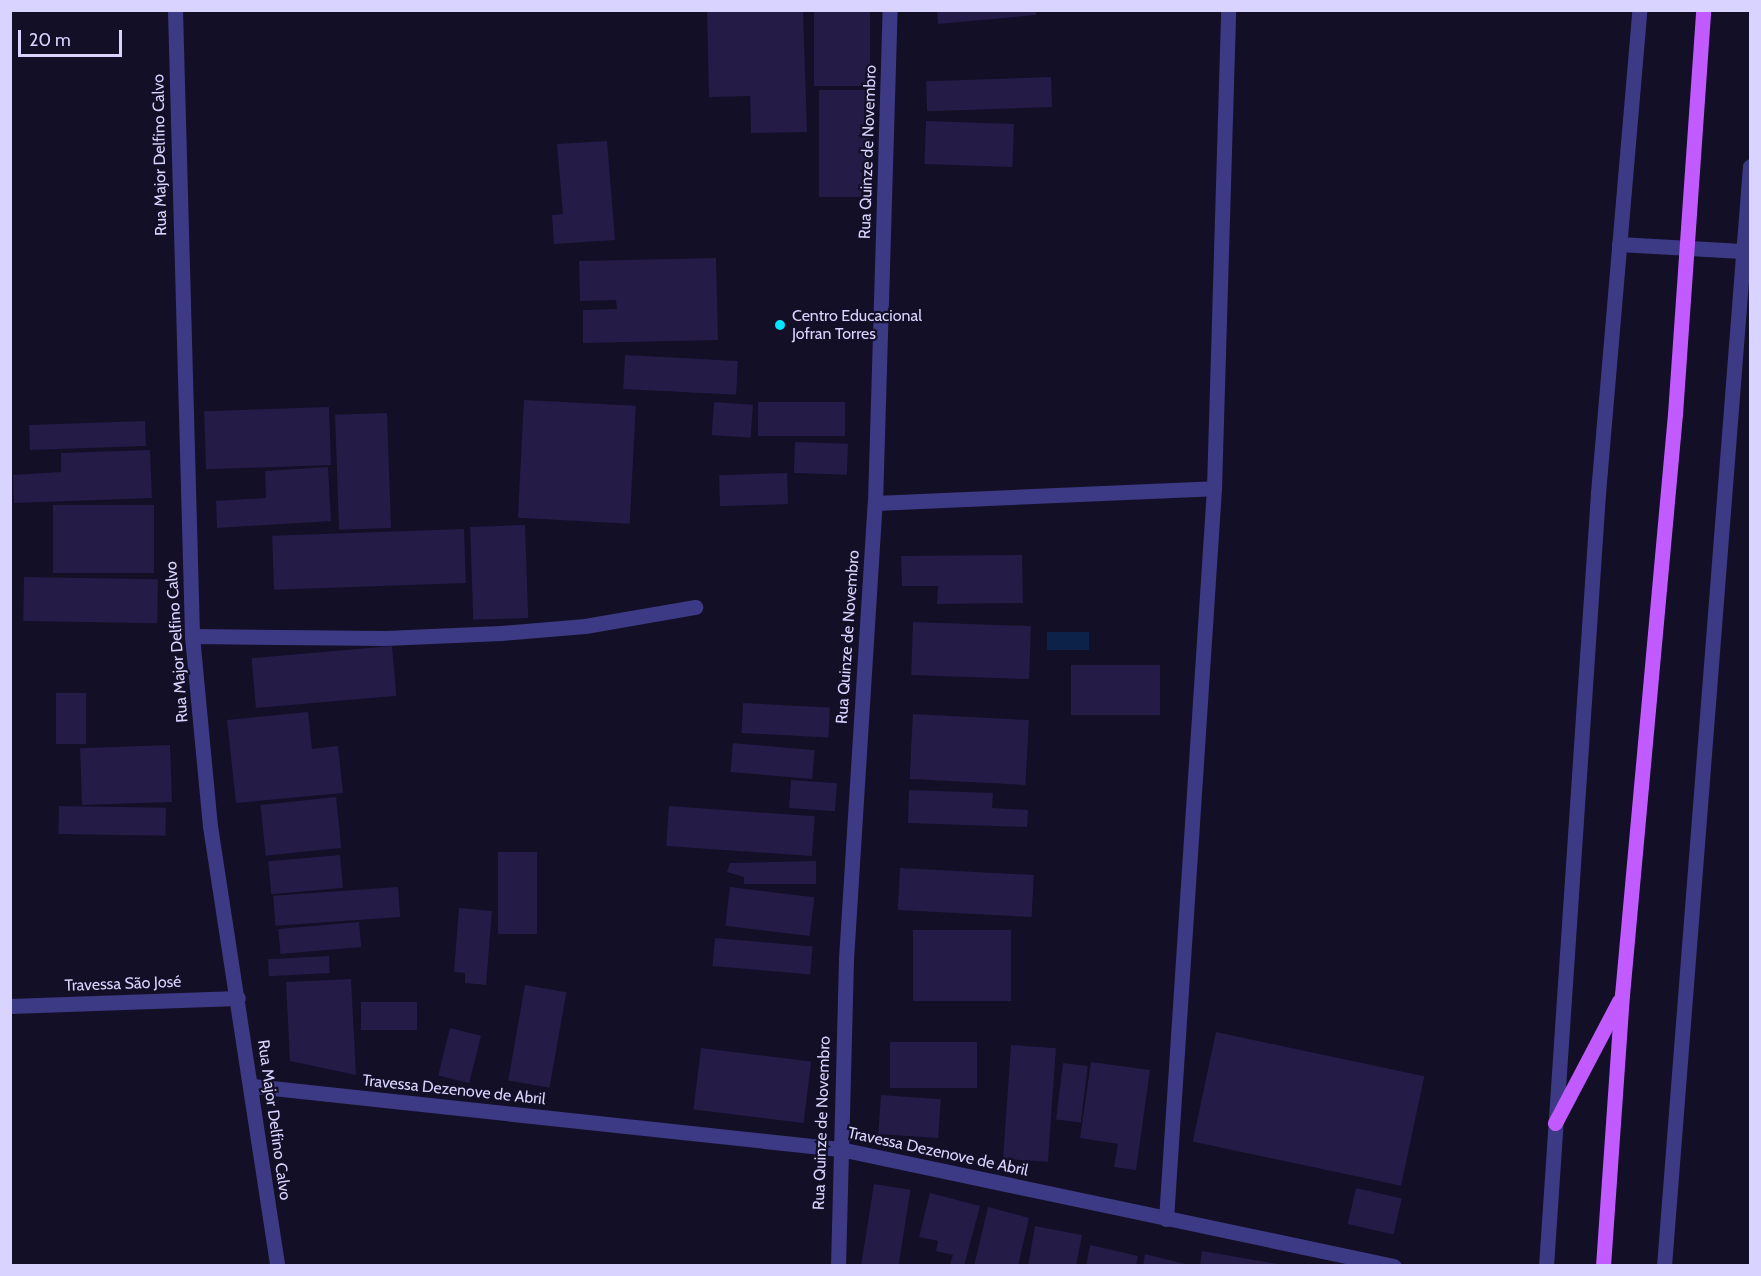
<!DOCTYPE html>
<html>
<head>
<meta charset="utf-8">
<style>
	body { margin:0 }
	#map { position:relative; width:1761px; height:1276px; overflow:hidden; background:#130f26; font-family:Cabin,sans-serif }
	div>[style] { position:absolute }
	.water>* { inset:0; background:#0c2248; transform-origin:0 0 }
	.building>* { inset:0; background:#241b47; transform-origin:0 0 }
	.minor>* { height:15px; margin:-7.5px; padding:0 7.5px; transform-origin:7.5px; border-radius:7.5px; background:#3d3a85 }
	.major>* { height:15px; margin:-7.5px; padding:0 7.5px; transform-origin:7.5px; border-radius:7.5px; background:#c25bff }
	.dots>* { width:16px; height:16px; translate:-50% -50%; box-sizing:border-box; border:3px solid #130f26; border-radius:50% }
	span { translate:-50% -50%; white-space:nowrap; text-align:center; line-height:1.15; -webkit-text-stroke:4.5px #130f26; paint-order:stroke }
	.street-label { font-size:16px; color:#d9d4ff }
	.poi-label { font-size:16px; color:#d9d4ff }
	.left { translate:0 -50%; text-align:left }
	.frame { position:absolute; inset:0; border:12px solid #d9d4ff; pointer-events:none }
	.scale { position:absolute; left:18px; top:30px; width:104px; height:27px; box-sizing:border-box; border:3px solid #d9d4ff; border-top:0; padding-left:8px; font-size:18px; line-height:21px; white-space:nowrap; color:#d9d4ff; -webkit-text-stroke:4px #130f26; paint-order:stroke }
</style>
</head>
<body>
<div id="map">
	<div class="water">
		<div style="left:1047px;top:632px;width:42px;height:18px"></div>
	</div>
	<div class="building">
		<div style="clip-path:polygon(707px 10px,803px 10px,807px 132px,751px 133px,750px 96px,709px 97px)"></div>
		<div style="left:814px;top:10px;width:56px;height:76px"></div>
		<div style="clip-path:polygon(937px 10px,1036px 10px,1036px 15px,938px 24px)"></div>
		<div style="left:1051px;top:77px;width:30px;height:125px;rotate:88deg"></div>
		<div style="left:819px;top:90px;width:51px;height:107px"></div>
		<div style="left:926px;top:121px;width:88px;height:43px;rotate:2deg"></div>
		<div style="clip-path:polygon(607px 141px,615px 240px,554px 244px,552px 215px,563px 214px,557px 144px)"></div>
		<div style="clip-path:polygon(716px 258px,718px 340px,583px 343px,583px 310px,617px 309px,616px 300px,580px 301px,579px 261px)"></div>
		<div style="left:625px;top:355px;width:113px;height:34px;rotate:3deg"></div>
		<div style="left:524px;top:400px;width:112px;height:118px;rotate:3deg"></div>
		<div style="left:714px;top:402px;width:39px;height:33px;rotate:4deg"></div>
		<div style="left:845px;top:402px;width:34px;height:87px;rotate:90deg"></div>
		<div style="left:329px;top:407px;width:58px;height:125px;rotate:88deg"></div>
		<div style="left:387px;top:413px;width:115px;height:52px;rotate:88deg"></div>
		<div style="left:145px;top:421px;width:25px;height:116px;rotate:88deg"></div>
		<div style="left:795px;top:442px;width:53px;height:31px;rotate:2deg"></div>
		<div style="clip-path:polygon(150px 450px,152px 498px,14px 503px,13px 475px,61px 472px,61px 453px)"></div>
		<div style="clip-path:polygon(328px 467px,331px 521px,217px 528px,216px 501px,266px 498px,265px 471px)"></div>
		<div style="left:787px;top:473px;width:31px;height:68px;rotate:88deg"></div>
		<div style="left:53px;top:505px;width:101px;height:68px"></div>
		<div style="left:525px;top:525px;width:93px;height:55px;rotate:88deg"></div>
		<div style="left:464px;top:529px;width:54px;height:192px;rotate:88deg"></div>
		<div style="clip-path:polygon(1022px 555px,1023px 603px,937px 604px,938px 586px,902px 586px,901px 556px)"></div>
		<div style="left:24px;top:577px;width:134px;height:44px;rotate:1deg"></div>
		<div style="left:913px;top:622px;width:118px;height:53px;rotate:2deg"></div>
		<div style="left:392px;top:646px;width:50px;height:141px;rotate:85deg"></div>
		<div style="left:1071px;top:665px;width:89px;height:50px"></div>
		<div style="left:56px;top:693px;width:30px;height:51px"></div>
		<div style="left:743px;top:703px;width:87px;height:30px;rotate:3deg"></div>
		<div style="clip-path:polygon(308px 712px,312px 749px,338px 746px,343px 793px,236px 803px,227px 720px)"></div>
		<div style="left:913px;top:714px;width:116px;height:65px;rotate:3deg"></div>
		<div style="left:733px;top:743px;width:82px;height:29px;rotate:5deg"></div>
		<div style="left:170px;top:745px;width:57px;height:90px;rotate:88deg"></div>
		<div style="left:791px;top:780px;width:46px;height:28px;rotate:4deg"></div>
		<div style="clip-path:polygon(909px 790px,993px 793px,992px 808px,1028px 810px,1027px 827px,908px 823px)"></div>
		<div style="left:336px;top:797px;width:51px;height:76px;rotate:84deg"></div>
		<div style="left:59px;top:806px;width:107px;height:28px;rotate:1deg"></div>
		<div style="left:669px;top:806px;width:146px;height:40px;rotate:4deg"></div>
		<div style="left:498px;top:852px;width:39px;height:82px"></div>
		<div style="left:340px;top:855px;width:33px;height:72px;rotate:85deg"></div>
		<div style="clip-path:polygon(816px 861px,816px 884px,744px 884px,744px 877px,727px 872px,730px 863px)"></div>
		<div style="left:900px;top:868px;width:134px;height:42px;rotate:3deg"></div>
		<div style="left:398px;top:887px;width:30px;height:125px;rotate:86deg"></div>
		<div style="left:730px;top:887px;width:85px;height:39px;rotate:7deg"></div>
		<div style="clip-path:polygon(459px 908px,492px 911px,486px 985px,465px 983px,465px 973px,454px 972px)"></div>
		<div style="left:359px;top:922px;width:25px;height:81px;rotate:85deg"></div>
		<div style="left:913px;top:930px;width:98px;height:71px"></div>
		<div style="left:715px;top:938px;width:98px;height:28px;rotate:5deg"></div>
		<div style="left:329px;top:956px;width:17px;height:61px;rotate:87deg"></div>
		<div style="clip-path:polygon(351px 979px,356px 1075px,290px 1061px,286px 982px)"></div>
		<div style="left:525px;top:985px;width:42px;height:97px;rotate:10deg"></div>
		<div style="left:417px;top:1002px;width:28px;height:56px;rotate:90deg"></div>
		<div style="left:450px;top:1028px;width:32px;height:49px;rotate:14deg"></div>
		<div style="left:1216px;top:1032px;width:213px;height:112px;rotate:12deg"></div>
		<div style="left:890px;top:1042px;width:87px;height:46px"></div>
		<div style="left:1011px;top:1045px;width:45px;height:114px;rotate:4deg"></div>
		<div style="left:701px;top:1048px;width:111px;height:62px;rotate:7deg"></div>
		<div style="clip-path:polygon(1091px 1062px,1150px 1070px,1136px 1170px,1114px 1167px,1118px 1144px,1080px 1138px)"></div>
		<div style="left:1063px;top:1063px;width:25px;height:57px;rotate:7deg"></div>
		<div style="left:881px;top:1095px;width:60px;height:39px;rotate:4deg"></div>
		<div style="left:874px;top:1184px;width:37px;height:82px;rotate:9deg"></div>
		<div style="left:1356px;top:1188px;width:47px;height:37px;rotate:13deg"></div>
		<div style="clip-path:polygon(930px 1193px,980px 1206px,964px 1266px,950px 1264px,953px 1255px,936px 1251px,938px 1241px,919px 1237px)"></div>
		<div style="clip-path:polygon(988px 1207px,1029px 1218px,1018px 1266px,974px 1266px)"></div>
		<div style="clip-path:polygon(1035px 1226px,1082px 1235px,1076px 1266px,1028px 1266px)"></div>
		<div style="clip-path:polygon(1090px 1245px,1138px 1256px,1136px 1266px,1086px 1266px)"></div>
		<div style="clip-path:polygon(1202px 1251px,1278px 1264px,1278px 1266px,1200px 1266px)"></div>
		<div style="clip-path:polygon(1145px 1254px,1189px 1265px,1189px 1266px,1143px 1266px)"></div>
	</div>
	<div class="minor">
		<div style="left:175px;top:10px;width:626px;rotate:88.44deg"></div>
		<div style="left:192px;top:636px;width:191px;rotate:84.6deg"></div>
		<div style="left:210px;top:826px;width:445px;rotate:81.3deg"></div>
		<div style="left:1619px;top:244px;width:123px;rotate:3.3deg"></div>
		<div style="left:875px;top:503px;width:339px;rotate:-2.5deg"></div>
		<div style="left:192px;top:636px;width:193px;rotate:0.6deg"></div>
		<div style="left:385px;top:638px;width:116px;rotate:-2.5deg"></div>
		<div style="left:501px;top:633px;width:84px;rotate:-4.8deg"></div>
		<div style="left:585px;top:626px;width:112px;rotate:-9.8deg"></div>
		<div style="left:10px;top:1006px;width:228px;rotate:-2deg"></div>
		<div style="left:253px;top:1086px;width:590px;rotate:6.13deg"></div>
		<div style="left:840px;top:1149px;width:566px;rotate:11.93deg"></div>
		<div style="left:1166px;top:1219px;width:733px;rotate:-86.24deg"></div>
		<div style="left:1214px;top:488px;width:478px;rotate:-88.3deg"></div>
		<div style="left:838px;top:1266px;width:307px;rotate:-88.5deg"></div>
		<div style="left:846px;top:959px;width:457px;rotate:-86.4deg"></div>
		<div style="left:875px;top:503px;width:493px;rotate:-88.3deg"></div>
		<div style="left:1546px;top:1266px;width:775px;rotate:-86.15deg"></div>
		<div style="left:1598px;top:493px;width:485px;rotate:-85.1deg"></div>
		<div style="left:1664px;top:1266px;width:1103px;rotate:-85.53deg"></div>
	</div>
	<div class="major">
		<div style="left:1555px;top:1123px;width:138px;rotate:-62.3deg"></div>
		<div style="left:1603px;top:1266px;width:272px;rotate:-86deg"></div>
		<div style="left:1622px;top:995px;width:583px;rotate:-84.79deg"></div>
		<div style="left:1675px;top:414px;width:405px;rotate:-86deg"></div>
	</div>
	<div class="dots">
		<div style="left:780px;top:325px;background:#00e5ff"></div>
	</div>
	<div class="street-label">
		<span style="left:868px;top:152px;rotate:-88deg">Rua Quinze de Novembro</span>
		<span style="left:160px;top:155px;rotate:-91deg">Rua Major Delfino Calvo</span>
		<span style="left:848px;top:637px;rotate:-86deg">Rua Quinze de Novembro</span>
		<span style="left:177px;top:642px;rotate:-94deg">Rua Major Delfino Calvo</span>
		<span style="left:123px;top:984px;rotate:-2deg">Travessa São José</span>
		<span style="left:454px;top:1090px;rotate:6deg">Travessa Dezenove de Abril</span>
		<span style="left:274px;top:1120px;rotate:82deg">Rua Major Delfino Calvo</span>
		<span style="left:822px;top:1123px;rotate:-88deg">Rua Quinze de Novembro</span>
		<span style="left:938px;top:1152px;rotate:12deg">Travessa Dezenove de Abril</span>
	</div>
	<div class="poi-label">
		<span class="left" style="left:792px;top:325px">Centro Educacional<br>Jofran Torres</span>
	</div>
	<div class="frame"></div>
	<div class="scale">20 m</div>
</div>
</body>
</html>
